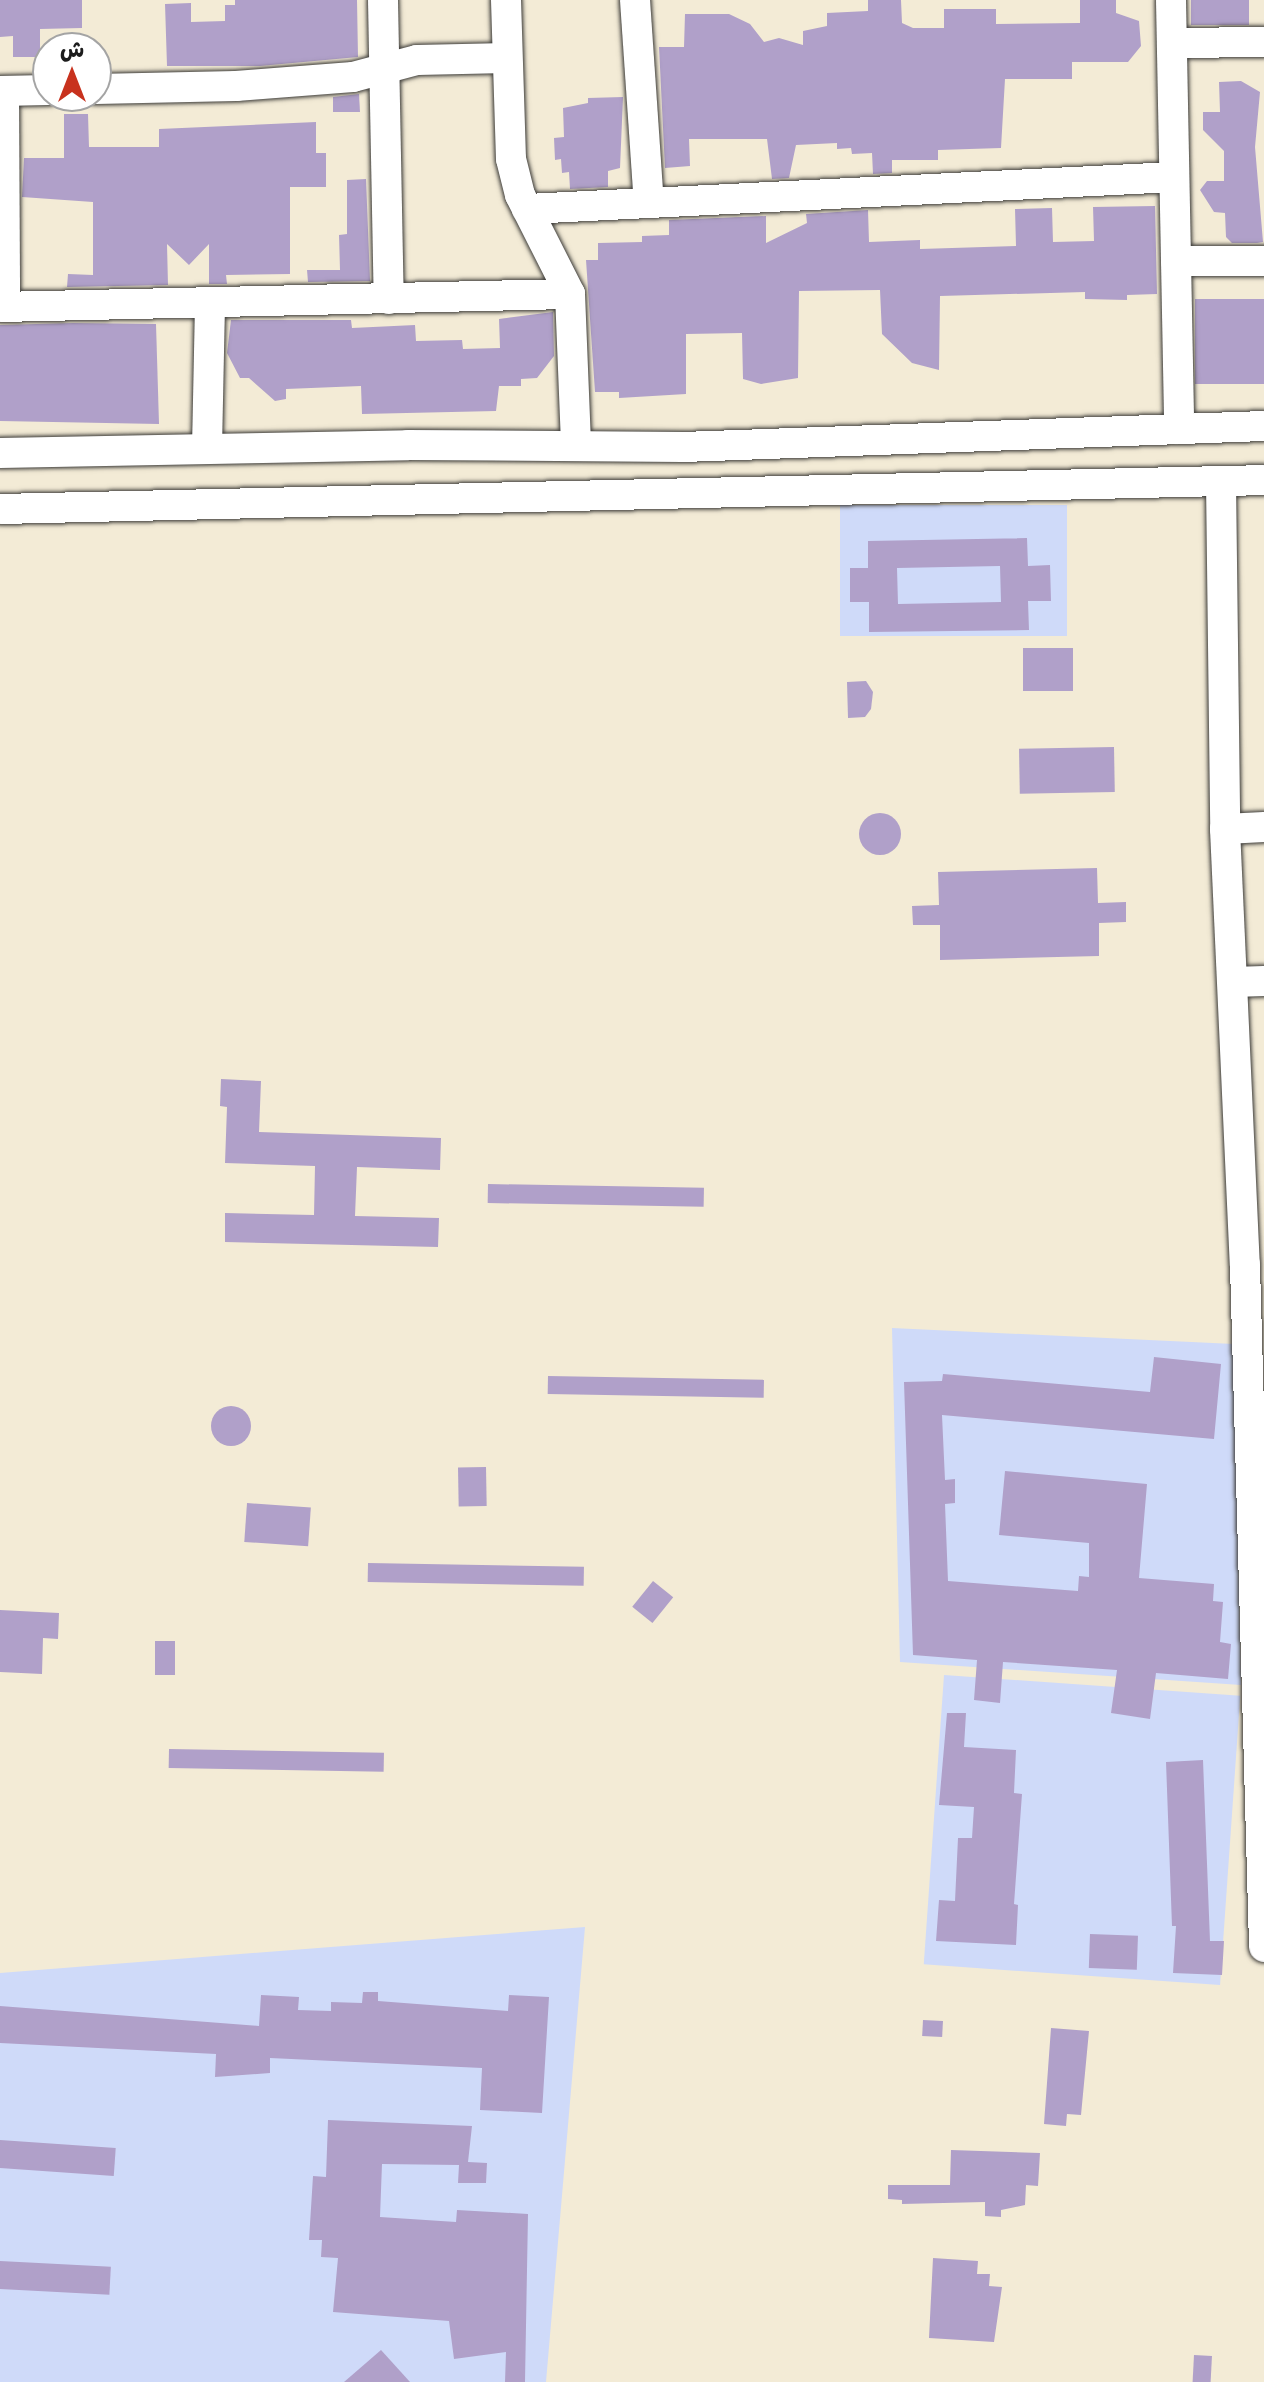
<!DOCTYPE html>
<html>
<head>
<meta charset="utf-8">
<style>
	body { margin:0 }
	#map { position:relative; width:1264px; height:2382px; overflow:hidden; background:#f3ebd6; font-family:Pangolin,"Playpen Sans Arabic",sans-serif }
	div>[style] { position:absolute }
	.built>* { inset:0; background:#cfdaf9; transform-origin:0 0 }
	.building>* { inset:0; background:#b0a0c9; transform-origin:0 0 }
	.round { border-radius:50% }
	.roads { filter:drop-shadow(0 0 2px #3c3b38) drop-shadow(0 0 2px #3c3b38) }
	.minor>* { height:30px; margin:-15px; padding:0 15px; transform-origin:15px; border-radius:15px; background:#fff }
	span { translate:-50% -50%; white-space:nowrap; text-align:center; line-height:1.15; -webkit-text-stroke:6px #fff; paint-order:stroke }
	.north { position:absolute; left:32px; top:32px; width:80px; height:80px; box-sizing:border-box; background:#fff; border:2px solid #a4a4a4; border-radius:50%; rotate:0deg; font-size:22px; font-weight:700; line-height:32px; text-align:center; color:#1c1c1c }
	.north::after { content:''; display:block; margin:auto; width:28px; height:36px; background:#c8321e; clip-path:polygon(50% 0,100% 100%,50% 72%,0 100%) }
</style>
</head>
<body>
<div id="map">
	<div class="built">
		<div style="left:1067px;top:505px;width:131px;height:227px;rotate:90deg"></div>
		<div style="clip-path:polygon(892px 1328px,1234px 1344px,1241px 1685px,900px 1662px)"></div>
		<div style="left:944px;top:1675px;width:297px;height:290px;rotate:4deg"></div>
		<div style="clip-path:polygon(585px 1927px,546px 2382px,0 2382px,0 1973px)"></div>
	</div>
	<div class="building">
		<div style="clip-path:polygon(0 0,82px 0,82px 28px,40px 29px,40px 57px,13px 57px,13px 36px,0 37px)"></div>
		<div style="clip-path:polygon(235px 0,357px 0,358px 57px,260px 66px,167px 66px,165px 4px,191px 3px,191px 22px,225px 21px,225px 5px,235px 5px)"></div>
		<div style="clip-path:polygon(868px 0,901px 0,902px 23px,913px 28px,944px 28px,944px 9px,996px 9px,996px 24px,1080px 23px,1080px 0,1116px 0,1116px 13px,1139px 21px,1141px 46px,1128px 62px,1072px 62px,1072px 79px,1005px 79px,1001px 148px,938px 150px,938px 160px,892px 160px,892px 173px,873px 174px,872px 153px,852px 154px,851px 148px,837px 149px,837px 143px,796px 145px,789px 178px,772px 179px,767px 139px,689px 139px,690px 166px,665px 168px,659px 47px,684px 47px,685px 14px,729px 14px,750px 24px,764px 42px,779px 38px,803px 45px,803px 31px,827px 26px,827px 13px,868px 11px)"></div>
		<div style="left:1191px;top:0;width:58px;height:25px"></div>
		<div style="clip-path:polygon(1241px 81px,1260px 92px,1255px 147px,1263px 242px,1257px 243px,1232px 243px,1226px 237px,1225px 213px,1214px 212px,1200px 190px,1207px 181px,1224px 181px,1224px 151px,1203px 130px,1203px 112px,1220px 112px,1219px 82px)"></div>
		<div style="clip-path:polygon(359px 94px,360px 112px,333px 112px,333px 97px)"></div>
		<div style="clip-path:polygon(623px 97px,620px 168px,608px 171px,608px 187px,570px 189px,569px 172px,562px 173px,561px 159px,555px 160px,554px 138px,564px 137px,563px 108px,588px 103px,588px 98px)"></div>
		<div style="clip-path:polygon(64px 114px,88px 114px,89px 147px,159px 147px,159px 129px,316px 122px,316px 153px,326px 153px,326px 187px,290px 187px,290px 274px,226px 275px,227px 284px,209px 284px,209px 244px,189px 265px,167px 244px,168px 285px,67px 287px,68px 274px,93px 275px,93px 202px,22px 197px,24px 158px,64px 158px)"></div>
		<div style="clip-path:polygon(366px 179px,370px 281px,308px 282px,307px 270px,340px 270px,339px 235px,347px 234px,347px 180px)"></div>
		<div style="clip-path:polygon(1155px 206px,1157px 294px,1127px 295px,1127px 300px,1085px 299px,1085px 292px,940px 296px,939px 370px,912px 363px,882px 334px,880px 290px,799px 291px,798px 378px,761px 384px,743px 379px,742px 333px,686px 334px,686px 394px,619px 398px,619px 392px,595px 392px,586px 260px,598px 260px,598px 243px,642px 242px,642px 236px,669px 235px,669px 220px,766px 216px,766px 243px,807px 223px,806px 214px,868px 210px,869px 242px,920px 240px,920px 249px,1016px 246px,1015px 209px,1052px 208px,1053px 242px,1094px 241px,1093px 207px)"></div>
		<div style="left:1264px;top:299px;width:85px;height:69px;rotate:90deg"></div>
		<div style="clip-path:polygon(553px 312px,554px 356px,537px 378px,521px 379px,521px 386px,499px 386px,496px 411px,362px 414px,361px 386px,286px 389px,286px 399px,275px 401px,249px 378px,240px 378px,227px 353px,231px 320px,351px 320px,352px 328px,415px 325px,416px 341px,462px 340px,463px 349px,500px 348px,499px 319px)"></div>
		<div style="clip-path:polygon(73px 323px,156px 324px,159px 424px,0 421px,0 325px)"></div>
		<div style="clip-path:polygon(evenodd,1027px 538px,1028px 566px,1050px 565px,1051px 601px,1028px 601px,1029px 630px,869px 632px,869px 602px,850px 602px,850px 568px,868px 568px,868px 541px,1027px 538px,1000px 566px,1001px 602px,898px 604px,897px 568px,1000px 566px)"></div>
		<div style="left:1023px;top:648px;width:50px;height:43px"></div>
		<div style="clip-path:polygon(866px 681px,873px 692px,871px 709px,865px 717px,848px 718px,847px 682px)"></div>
		<div style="left:1114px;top:747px;width:45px;height:95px;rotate:89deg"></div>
		<div class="round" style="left:859px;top:813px;width:42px;height:42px"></div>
		<div style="clip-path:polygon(1097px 868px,1098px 903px,1126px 902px,1126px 922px,1099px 923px,1099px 956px,940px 960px,940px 925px,913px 925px,912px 906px,939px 905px,938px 872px)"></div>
		<div style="clip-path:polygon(221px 1079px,261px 1081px,259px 1132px,441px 1138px,440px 1170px,357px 1167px,355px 1216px,439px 1218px,438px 1247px,225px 1242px,225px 1213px,314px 1215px,315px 1166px,225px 1163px,227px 1107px,220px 1106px)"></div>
		<div style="left:488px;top:1184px;width:216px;height:19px;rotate:1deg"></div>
		<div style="clip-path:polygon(1154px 1357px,1221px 1364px,1214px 1439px,942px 1415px,945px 1480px,955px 1479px,955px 1503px,945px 1504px,948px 1581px,1078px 1591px,1079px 1576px,1089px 1577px,1089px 1543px,999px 1535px,1005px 1471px,1147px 1484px,1139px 1578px,1214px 1584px,1213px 1601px,1223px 1602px,1220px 1642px,1231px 1644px,1228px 1679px,1156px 1673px,1150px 1719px,1111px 1713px,1117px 1670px,1003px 1662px,1000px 1703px,974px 1700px,977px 1660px,913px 1655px,904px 1382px,942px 1381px,943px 1374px,1150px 1392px)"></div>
		<div style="left:548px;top:1376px;width:216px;height:18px;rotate:1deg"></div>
		<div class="round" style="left:211px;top:1406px;width:40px;height:40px"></div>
		<div style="left:486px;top:1467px;width:39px;height:28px;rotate:89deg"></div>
		<div style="left:247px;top:1503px;width:64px;height:39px;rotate:4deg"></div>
		<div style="left:368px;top:1563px;width:216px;height:19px;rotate:1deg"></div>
		<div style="left:653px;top:1581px;width:26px;height:33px;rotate:39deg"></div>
		<div style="clip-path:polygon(0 1610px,59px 1613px,58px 1639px,43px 1638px,42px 1674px,0 1672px)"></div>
		<div style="left:155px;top:1641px;width:20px;height:34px"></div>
		<div style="clip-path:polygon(947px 1713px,966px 1713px,964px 1747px,1016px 1750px,1014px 1793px,1022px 1794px,1014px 1904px,1018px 1905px,1016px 1945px,936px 1941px,939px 1900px,955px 1901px,958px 1838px,972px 1838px,974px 1807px,939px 1805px)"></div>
		<div style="left:169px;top:1749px;width:215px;height:19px;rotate:1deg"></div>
		<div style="clip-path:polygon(1203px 1760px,1210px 1941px,1224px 1941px,1222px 1975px,1173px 1973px,1176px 1926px,1172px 1926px,1166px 1762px)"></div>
		<div style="left:1090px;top:1934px;width:48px;height:34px;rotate:2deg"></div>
		<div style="clip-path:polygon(363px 1992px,378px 1992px,378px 2001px,508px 2011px,509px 1995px,549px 1997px,542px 2113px,480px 2110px,482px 2068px,270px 2058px,270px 2073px,215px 2077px,216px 2054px,0 2043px,0 2006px,259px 2026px,261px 1995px,299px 1997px,298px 2010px,331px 2011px,331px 2002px,362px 2003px)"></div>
		<div style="left:923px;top:2020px;width:20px;height:16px;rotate:3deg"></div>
		<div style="clip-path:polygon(1051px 2028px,1089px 2031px,1081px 2115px,1067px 2114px,1066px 2126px,1044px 2124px)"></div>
		<div style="clip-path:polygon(328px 2120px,472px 2126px,468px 2162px,487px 2163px,486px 2183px,458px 2183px,459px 2165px,382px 2164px,380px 2217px,456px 2222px,457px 2210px,528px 2214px,525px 2382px,505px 2382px,506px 2352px,454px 2359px,449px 2321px,333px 2312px,338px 2258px,321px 2257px,322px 2240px,309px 2240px,313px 2176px,326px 2177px)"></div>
		<div style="left:0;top:2140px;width:116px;height:28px;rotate:4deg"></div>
		<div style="clip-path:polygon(951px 2150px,1040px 2153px,1038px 2186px,1026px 2185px,1025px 2205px,1001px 2210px,1001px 2217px,985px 2216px,985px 2202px,902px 2204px,902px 2200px,888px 2199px,888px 2185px,950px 2185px)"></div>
		<div style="clip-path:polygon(933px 2258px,978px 2261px,977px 2274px,990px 2274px,989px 2286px,1002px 2287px,994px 2342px,929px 2338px)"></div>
		<div style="left:0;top:2261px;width:111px;height:28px;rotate:3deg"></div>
		<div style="clip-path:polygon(381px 2350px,410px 2382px,344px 2382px)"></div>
		<div style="left:1194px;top:2355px;width:18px;height:27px;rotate:3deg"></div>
	</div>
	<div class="roads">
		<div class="minor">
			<div style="left:383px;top:0;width:299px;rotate:88.9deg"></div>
			<div style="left:506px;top:0;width:159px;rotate:88.2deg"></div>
			<div style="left:511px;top:159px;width:37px;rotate:76deg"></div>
			<div style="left:520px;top:195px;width:111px;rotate:63.2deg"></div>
			<div style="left:570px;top:294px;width:152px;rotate:87.7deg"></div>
			<div style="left:635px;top:0;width:203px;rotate:86.1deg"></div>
			<div style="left:1171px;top:0;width:429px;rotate:88.9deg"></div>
			<div style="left:1172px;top:43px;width:92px;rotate:-0.6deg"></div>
			<div style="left:96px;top:89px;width:140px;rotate:-1.2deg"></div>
			<div style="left:236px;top:86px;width:117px;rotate:-4.4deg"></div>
			<div style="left:353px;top:77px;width:66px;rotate:-14.9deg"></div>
			<div style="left:417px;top:60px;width:89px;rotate:-1.3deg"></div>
			<div style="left:0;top:91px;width:48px;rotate:-1.2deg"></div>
			<div style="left:4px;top:91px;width:216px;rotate:89.7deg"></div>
			<div style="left:527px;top:209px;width:648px;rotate:-2.83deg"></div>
			<div style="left:1176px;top:261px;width:88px"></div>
			<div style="left:0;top:307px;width:570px;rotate:-1.31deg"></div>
			<div style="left:207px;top:448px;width:144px;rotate:-88.8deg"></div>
			<div style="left:0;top:453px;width:408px;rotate:-1.1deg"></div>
			<div style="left:408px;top:445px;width:275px;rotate:0.4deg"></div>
			<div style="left:683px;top:447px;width:581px;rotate:-2.07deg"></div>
			<div style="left:1221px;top:481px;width:348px;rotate:89.3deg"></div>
			<div style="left:1225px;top:829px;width:436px;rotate:87.4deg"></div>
			<div style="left:1245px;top:1265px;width:682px;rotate:88.4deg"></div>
			<div style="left:0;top:509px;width:1264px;rotate:-1.31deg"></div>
			<div style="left:1225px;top:829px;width:39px;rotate:-3deg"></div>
			<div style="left:1233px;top:982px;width:31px;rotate:-2deg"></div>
		</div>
	</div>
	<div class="north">ش</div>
</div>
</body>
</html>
